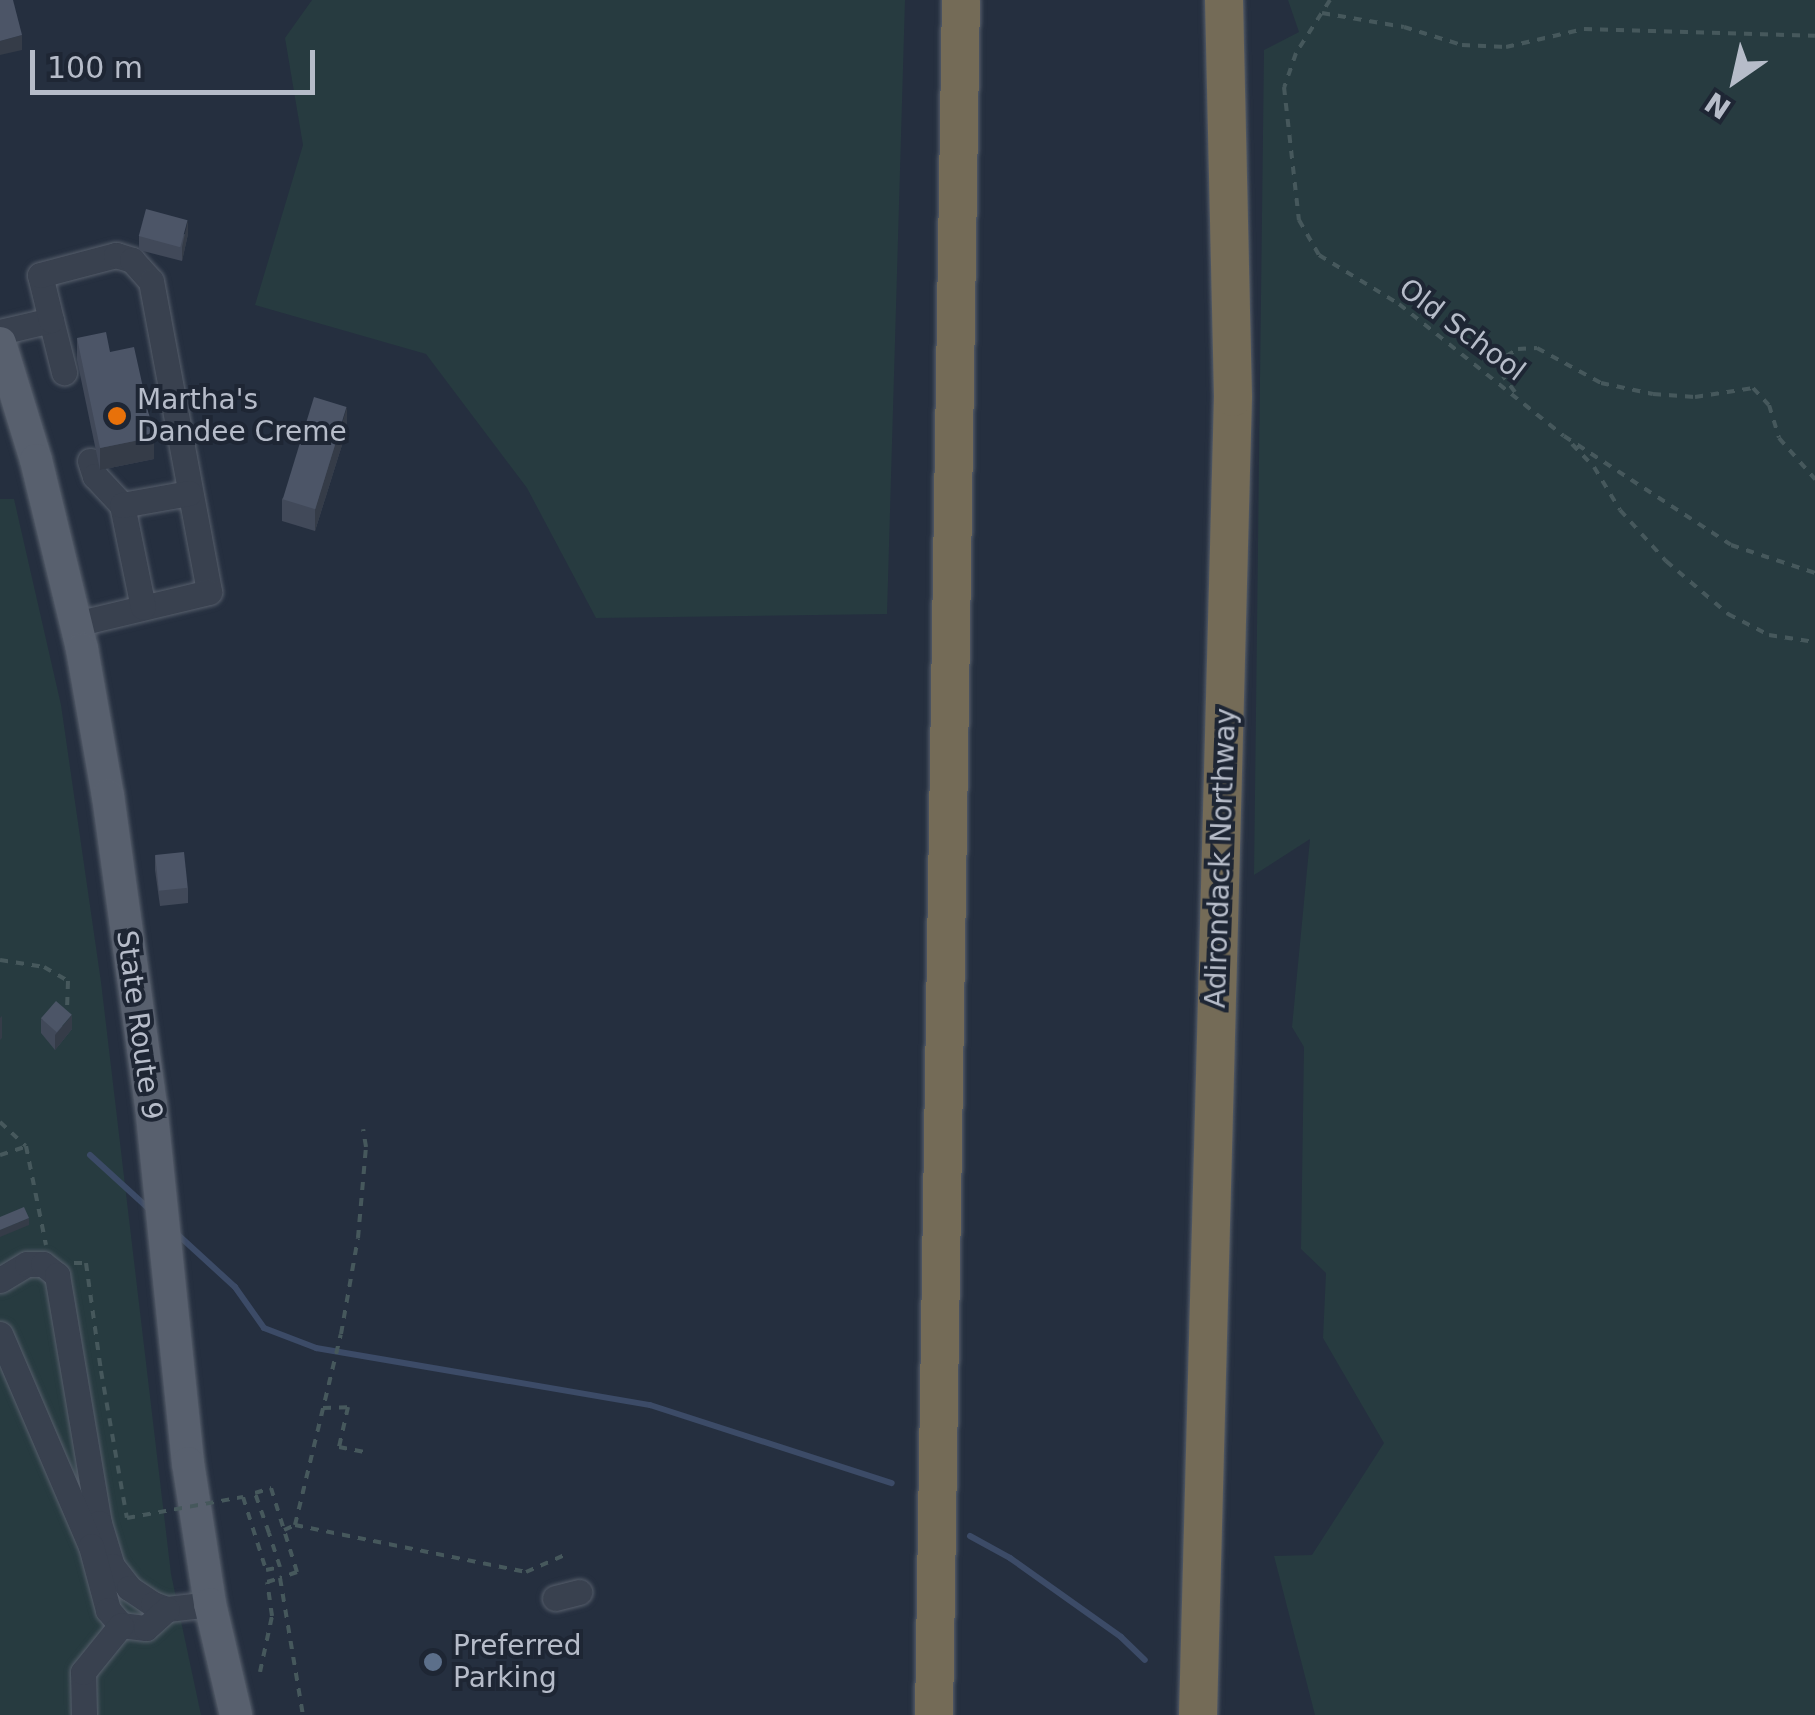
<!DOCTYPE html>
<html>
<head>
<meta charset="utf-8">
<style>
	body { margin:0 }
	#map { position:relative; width:1815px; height:1715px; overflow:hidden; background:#252f3f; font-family:"DejaVu Sans",sans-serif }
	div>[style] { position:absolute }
	.green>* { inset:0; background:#273b40 }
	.stream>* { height:6px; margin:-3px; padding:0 3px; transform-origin:3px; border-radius:3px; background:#3c4b67 }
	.path>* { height:4px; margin-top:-2px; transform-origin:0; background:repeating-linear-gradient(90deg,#46585c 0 8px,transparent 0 16px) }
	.roads { filter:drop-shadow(0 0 2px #575f6c) drop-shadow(0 0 2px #575f6c) }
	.minor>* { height:25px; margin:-12.5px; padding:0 12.5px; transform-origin:12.5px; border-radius:12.5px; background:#39414f }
	.major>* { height:32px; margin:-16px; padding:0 16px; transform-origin:16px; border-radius:16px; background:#58606e }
	.highway>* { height:38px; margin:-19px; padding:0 19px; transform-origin:19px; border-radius:19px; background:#746b57 }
	.path-bridge>* { height:4px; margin-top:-2px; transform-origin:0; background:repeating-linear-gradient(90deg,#46585c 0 8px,transparent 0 16px) }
	.wall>* { inset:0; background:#414959 }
	.shaded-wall>* { inset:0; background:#353c48 }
	.building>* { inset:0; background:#4c5567; transform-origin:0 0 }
	.dots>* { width:28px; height:28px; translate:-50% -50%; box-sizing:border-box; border:5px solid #1e2634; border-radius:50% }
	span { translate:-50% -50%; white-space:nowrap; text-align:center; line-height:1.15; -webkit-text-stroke:8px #1e2634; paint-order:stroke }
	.street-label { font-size:28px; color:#b6bcc9 }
	.poi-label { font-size:28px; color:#b6bcc9 }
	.left { translate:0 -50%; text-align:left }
	.north { position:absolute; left:1685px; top:30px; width:100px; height:100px; -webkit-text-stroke:8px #1e2634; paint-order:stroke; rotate:214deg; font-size:28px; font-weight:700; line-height:40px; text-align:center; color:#b6bcc9 }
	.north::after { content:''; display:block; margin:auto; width:35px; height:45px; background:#b6bcc9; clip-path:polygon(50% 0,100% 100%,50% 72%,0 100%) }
	.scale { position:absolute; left:30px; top:50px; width:285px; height:45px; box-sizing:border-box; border:5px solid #b6bcc9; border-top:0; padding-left:12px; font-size:30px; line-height:35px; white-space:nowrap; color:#b6bcc9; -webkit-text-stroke:8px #1e2634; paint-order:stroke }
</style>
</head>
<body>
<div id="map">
	<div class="green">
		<div style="clip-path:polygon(312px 0,905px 0,887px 614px,596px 618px,527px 488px,426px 354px,255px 305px,303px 145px,285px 38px)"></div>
		<div style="clip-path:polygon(1288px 0,1815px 0,1815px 1715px,1315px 1715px,1274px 1556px,1312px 1555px,1384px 1443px,1323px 1338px,1326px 1273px,1301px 1249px,1304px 1047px,1292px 1027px,1310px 839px,1254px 875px,1264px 50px,1299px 32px)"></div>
		<div style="clip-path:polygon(0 499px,14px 499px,61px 705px,101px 982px,171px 1574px,201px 1715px,0 1715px)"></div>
	</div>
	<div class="stream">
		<div style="left:90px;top:1155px;width:79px;rotate:42.4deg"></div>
		<div style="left:176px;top:1233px;width:80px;rotate:42.5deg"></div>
		<div style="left:235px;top:1287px;width:50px;rotate:54.7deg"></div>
		<div style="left:264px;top:1328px;width:56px;rotate:21deg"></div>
		<div style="left:316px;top:1348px;width:339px;rotate:9.7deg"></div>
		<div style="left:650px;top:1405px;width:254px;rotate:17.9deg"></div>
		<div style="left:970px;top:1536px;width:46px;rotate:28.8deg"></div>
		<div style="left:1010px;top:1558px;width:136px;rotate:35.4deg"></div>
		<div style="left:1121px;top:1637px;width:33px;rotate:44deg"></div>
	</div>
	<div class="path">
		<div style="left:1330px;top:0;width:63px;rotate:122.7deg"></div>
		<div style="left:1296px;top:53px;width:36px;rotate:109deg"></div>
		<div style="left:1284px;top:87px;width:134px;rotate:83.6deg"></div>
		<div style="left:1299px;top:220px;width:40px;rotate:60.3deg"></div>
		<div style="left:1319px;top:255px;width:94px;rotate:31.5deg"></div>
		<div style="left:1399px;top:304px;width:211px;rotate:38.7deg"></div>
		<div style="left:1564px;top:436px;width:199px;rotate:33.1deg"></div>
		<div style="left:1731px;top:545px;width:89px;rotate:18.4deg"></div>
		<div style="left:1322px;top:13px;width:83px;rotate:9.7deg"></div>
		<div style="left:1404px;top:27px;width:61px;rotate:17.2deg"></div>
		<div style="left:1462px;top:45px;width:44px;rotate:2.6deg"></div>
		<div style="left:1506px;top:47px;width:80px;rotate:-13deg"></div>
		<div style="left:1584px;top:29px;width:231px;rotate:1.7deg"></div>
		<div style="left:1515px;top:392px;width:20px;rotate:-127deg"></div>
		<div style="left:1503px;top:376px;width:20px;rotate:-81deg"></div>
		<div style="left:1506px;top:356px;width:14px;rotate:-30deg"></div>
		<div style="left:1518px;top:349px;width:19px;rotate:-3deg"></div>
		<div style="left:1537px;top:348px;width:73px;rotate:28.7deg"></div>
		<div style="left:1601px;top:383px;width:53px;rotate:11.9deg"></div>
		<div style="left:1653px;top:394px;width:42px;rotate:4.1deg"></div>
		<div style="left:1695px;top:397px;width:59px;rotate:-8.8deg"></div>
		<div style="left:1753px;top:388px;width:23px;rotate:47deg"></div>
		<div style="left:1769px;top:405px;width:34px;rotate:73deg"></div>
		<div style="left:1779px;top:438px;width:55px;rotate:48.7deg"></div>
		<div style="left:1572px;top:444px;width:32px;rotate:46deg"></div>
		<div style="left:1594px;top:467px;width:50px;rotate:58.8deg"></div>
		<div style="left:1620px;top:510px;width:69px;rotate:48deg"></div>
		<div style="left:1666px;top:561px;width:82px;rotate:40.5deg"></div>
		<div style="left:1728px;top:614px;width:46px;rotate:27.1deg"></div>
		<div style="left:1769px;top:635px;width:47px;rotate:8.7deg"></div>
		<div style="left:0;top:960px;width:45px;rotate:9deg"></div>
		<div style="left:44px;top:967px;width:28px;rotate:30deg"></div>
		<div style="left:68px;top:981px;width:33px;rotate:92deg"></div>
		<div style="left:0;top:1122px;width:35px;rotate:43deg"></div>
		<div style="left:26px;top:1146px;width:101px;rotate:78.6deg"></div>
		<div style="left:0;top:1155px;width:25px;rotate:-18deg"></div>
		<div style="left:74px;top:1263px;width:12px"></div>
		<div style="left:86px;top:1263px;width:109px;rotate:82.1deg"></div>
		<div style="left:323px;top:1408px;width:25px;rotate:-2deg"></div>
		<div style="left:348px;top:1407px;width:41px;rotate:102.7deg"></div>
		<div style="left:339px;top:1447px;width:26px;rotate:11deg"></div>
		<div style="left:295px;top:1525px;width:196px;rotate:-76.5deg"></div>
		<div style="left:341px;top:1334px;width:97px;rotate:-80deg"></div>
		<div style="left:358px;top:1238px;width:91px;rotate:-85deg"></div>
		<div style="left:366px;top:1147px;width:18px;rotate:-99deg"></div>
		<div style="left:284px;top:1530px;width:12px;rotate:-24deg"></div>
		<div style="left:295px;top:1525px;width:236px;rotate:11.5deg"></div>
		<div style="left:526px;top:1572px;width:45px;rotate:-23.7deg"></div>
		<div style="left:269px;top:1533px;width:42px;rotate:-109.3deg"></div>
		<div style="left:255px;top:1493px;width:17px;rotate:-17deg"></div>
		<div style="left:271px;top:1488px;width:88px;rotate:72.8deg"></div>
		<div style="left:297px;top:1572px;width:18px;rotate:161deg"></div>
		<div style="left:280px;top:1578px;width:139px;rotate:80.5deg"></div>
		<div style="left:260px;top:1672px;width:57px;rotate:-77.9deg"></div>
		<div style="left:272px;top:1616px;width:34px;rotate:-98deg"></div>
		<div style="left:267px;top:1582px;width:14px;rotate:-17deg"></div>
	</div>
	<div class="roads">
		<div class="minor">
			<div style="left:51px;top:320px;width:54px;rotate:76deg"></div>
			<div style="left:0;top:332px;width:52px;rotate:-13.2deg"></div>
			<div style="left:51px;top:320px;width:46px;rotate:-103.7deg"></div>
			<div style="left:40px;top:275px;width:79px;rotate:-14.7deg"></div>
			<div style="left:116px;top:255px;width:17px;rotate:17deg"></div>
			<div style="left:132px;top:260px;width:28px;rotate:48deg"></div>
			<div style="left:151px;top:281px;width:316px;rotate:79.4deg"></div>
			<div style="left:209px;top:592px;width:137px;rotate:166.5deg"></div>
			<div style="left:90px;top:461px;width:16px;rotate:72deg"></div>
			<div style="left:95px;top:476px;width:40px;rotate:47deg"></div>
			<div style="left:122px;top:505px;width:104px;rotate:78.4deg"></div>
			<div style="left:122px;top:505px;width:68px;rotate:-10.2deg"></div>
			<div style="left:0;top:1280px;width:31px;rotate:-31deg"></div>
			<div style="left:27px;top:1264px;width:16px"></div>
			<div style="left:43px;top:1264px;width:18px;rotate:38deg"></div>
			<div style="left:57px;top:1275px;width:252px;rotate:80.4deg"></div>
			<div style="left:99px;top:1523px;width:45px;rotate:73.2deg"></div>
			<div style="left:112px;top:1566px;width:28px;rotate:52deg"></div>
			<div style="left:129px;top:1588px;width:29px;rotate:34deg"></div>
			<div style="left:153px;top:1604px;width:15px;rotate:20deg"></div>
			<div style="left:167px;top:1609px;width:43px;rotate:-6.6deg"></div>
			<div style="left:0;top:1334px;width:231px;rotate:66.8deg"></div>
			<div style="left:91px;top:1546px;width:66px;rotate:75.1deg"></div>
			<div style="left:108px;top:1610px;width:20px;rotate:49deg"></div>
			<div style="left:121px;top:1625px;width:25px;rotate:7deg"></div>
			<div style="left:146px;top:1628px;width:28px;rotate:-42deg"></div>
			<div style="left:555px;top:1598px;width:25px;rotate:-14deg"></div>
			<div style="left:84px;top:1715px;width:43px;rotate:-91.3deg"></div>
			<div style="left:83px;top:1672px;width:60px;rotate:-51deg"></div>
		</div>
		<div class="major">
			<div style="left:0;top:343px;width:122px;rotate:72.9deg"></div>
			<div style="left:36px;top:460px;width:195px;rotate:76.3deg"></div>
			<div style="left:82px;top:649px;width:149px;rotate:80deg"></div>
			<div style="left:108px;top:796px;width:312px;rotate:82.1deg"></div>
			<div style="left:151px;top:1105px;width:360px;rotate:84.1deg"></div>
			<div style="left:188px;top:1463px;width:143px;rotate:81.1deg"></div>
			<div style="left:210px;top:1604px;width:114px;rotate:76.8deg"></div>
		</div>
		<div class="highway">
			<div style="left:934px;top:1715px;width:1715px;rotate:-89.1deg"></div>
			<div style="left:1198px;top:1715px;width:1318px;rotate:-88.48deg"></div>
			<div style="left:1233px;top:397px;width:397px;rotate:-91.3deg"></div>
		</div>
	</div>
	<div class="path-bridge">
		<div style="left:101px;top:1371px;width:149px;rotate:80deg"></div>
		<div style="left:127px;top:1518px;width:118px;rotate:-10.3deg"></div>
		<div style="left:243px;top:1497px;width:77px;rotate:72.5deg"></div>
		<div style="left:266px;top:1570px;width:14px;rotate:-12deg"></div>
		<div style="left:280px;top:1567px;width:36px;rotate:-108deg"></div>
	</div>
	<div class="wall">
		<div style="clip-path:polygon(188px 234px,182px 261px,139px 250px,139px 236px)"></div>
		<div style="clip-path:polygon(77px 338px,110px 352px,154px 459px,100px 470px,77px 360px)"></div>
		<div style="clip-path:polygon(347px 429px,315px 531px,282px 521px,282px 499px)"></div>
		<div style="clip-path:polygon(155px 855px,188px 888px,188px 903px,160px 906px,155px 870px)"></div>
		<div style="clip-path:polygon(41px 1019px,72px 1029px,55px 1050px,41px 1033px)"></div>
	</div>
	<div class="shaded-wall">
		<div style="clip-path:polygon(22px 35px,22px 50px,0 55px,0 41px)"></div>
		<div style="clip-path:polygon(188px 220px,188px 234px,182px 261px,182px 247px)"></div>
		<div style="clip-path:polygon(347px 407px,347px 429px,315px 531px,315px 509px)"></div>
		<div style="clip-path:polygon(154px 437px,154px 459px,100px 470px,100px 448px)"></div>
		<div style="clip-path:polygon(72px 1015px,72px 1029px,55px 1050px,55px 1035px)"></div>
		<div style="clip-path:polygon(2px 1016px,2px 1038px,0 1040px,0 1018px)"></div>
		<div style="clip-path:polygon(29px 1218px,29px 1225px,0 1237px,0 1230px)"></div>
	</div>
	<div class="building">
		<div style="clip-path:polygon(0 0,13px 0,22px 35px,0 41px)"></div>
		<div style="left:146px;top:209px;width:43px;height:28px;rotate:15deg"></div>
		<div style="clip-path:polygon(106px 332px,110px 352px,134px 347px,154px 437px,100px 448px,77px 338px)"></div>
		<div style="left:314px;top:397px;width:34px;height:107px;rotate:17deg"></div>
		<div style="left:184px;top:852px;width:36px;height:29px;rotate:84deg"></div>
		<div style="left:56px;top:1001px;width:21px;height:23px;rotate:41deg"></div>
		<div style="clip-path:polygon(24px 1207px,29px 1218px,0 1230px,0 1217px)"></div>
	</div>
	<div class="dots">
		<div style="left:117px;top:416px;background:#e8710a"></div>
		<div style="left:433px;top:1662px;background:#5c6f8a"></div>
	</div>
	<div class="street-label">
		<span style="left:1462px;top:330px;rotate:37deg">Old School</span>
		<span style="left:1221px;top:858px;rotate:-88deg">Adirondack Northway</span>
		<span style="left:139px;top:1025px;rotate:82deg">State Route 9</span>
	</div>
	<div class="poi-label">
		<span class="left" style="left:137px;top:416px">Martha's<br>Dandee Creme</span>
		<span class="left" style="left:453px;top:1662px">Preferred<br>Parking</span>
	</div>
	<div class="north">N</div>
	<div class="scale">100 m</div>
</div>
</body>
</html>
